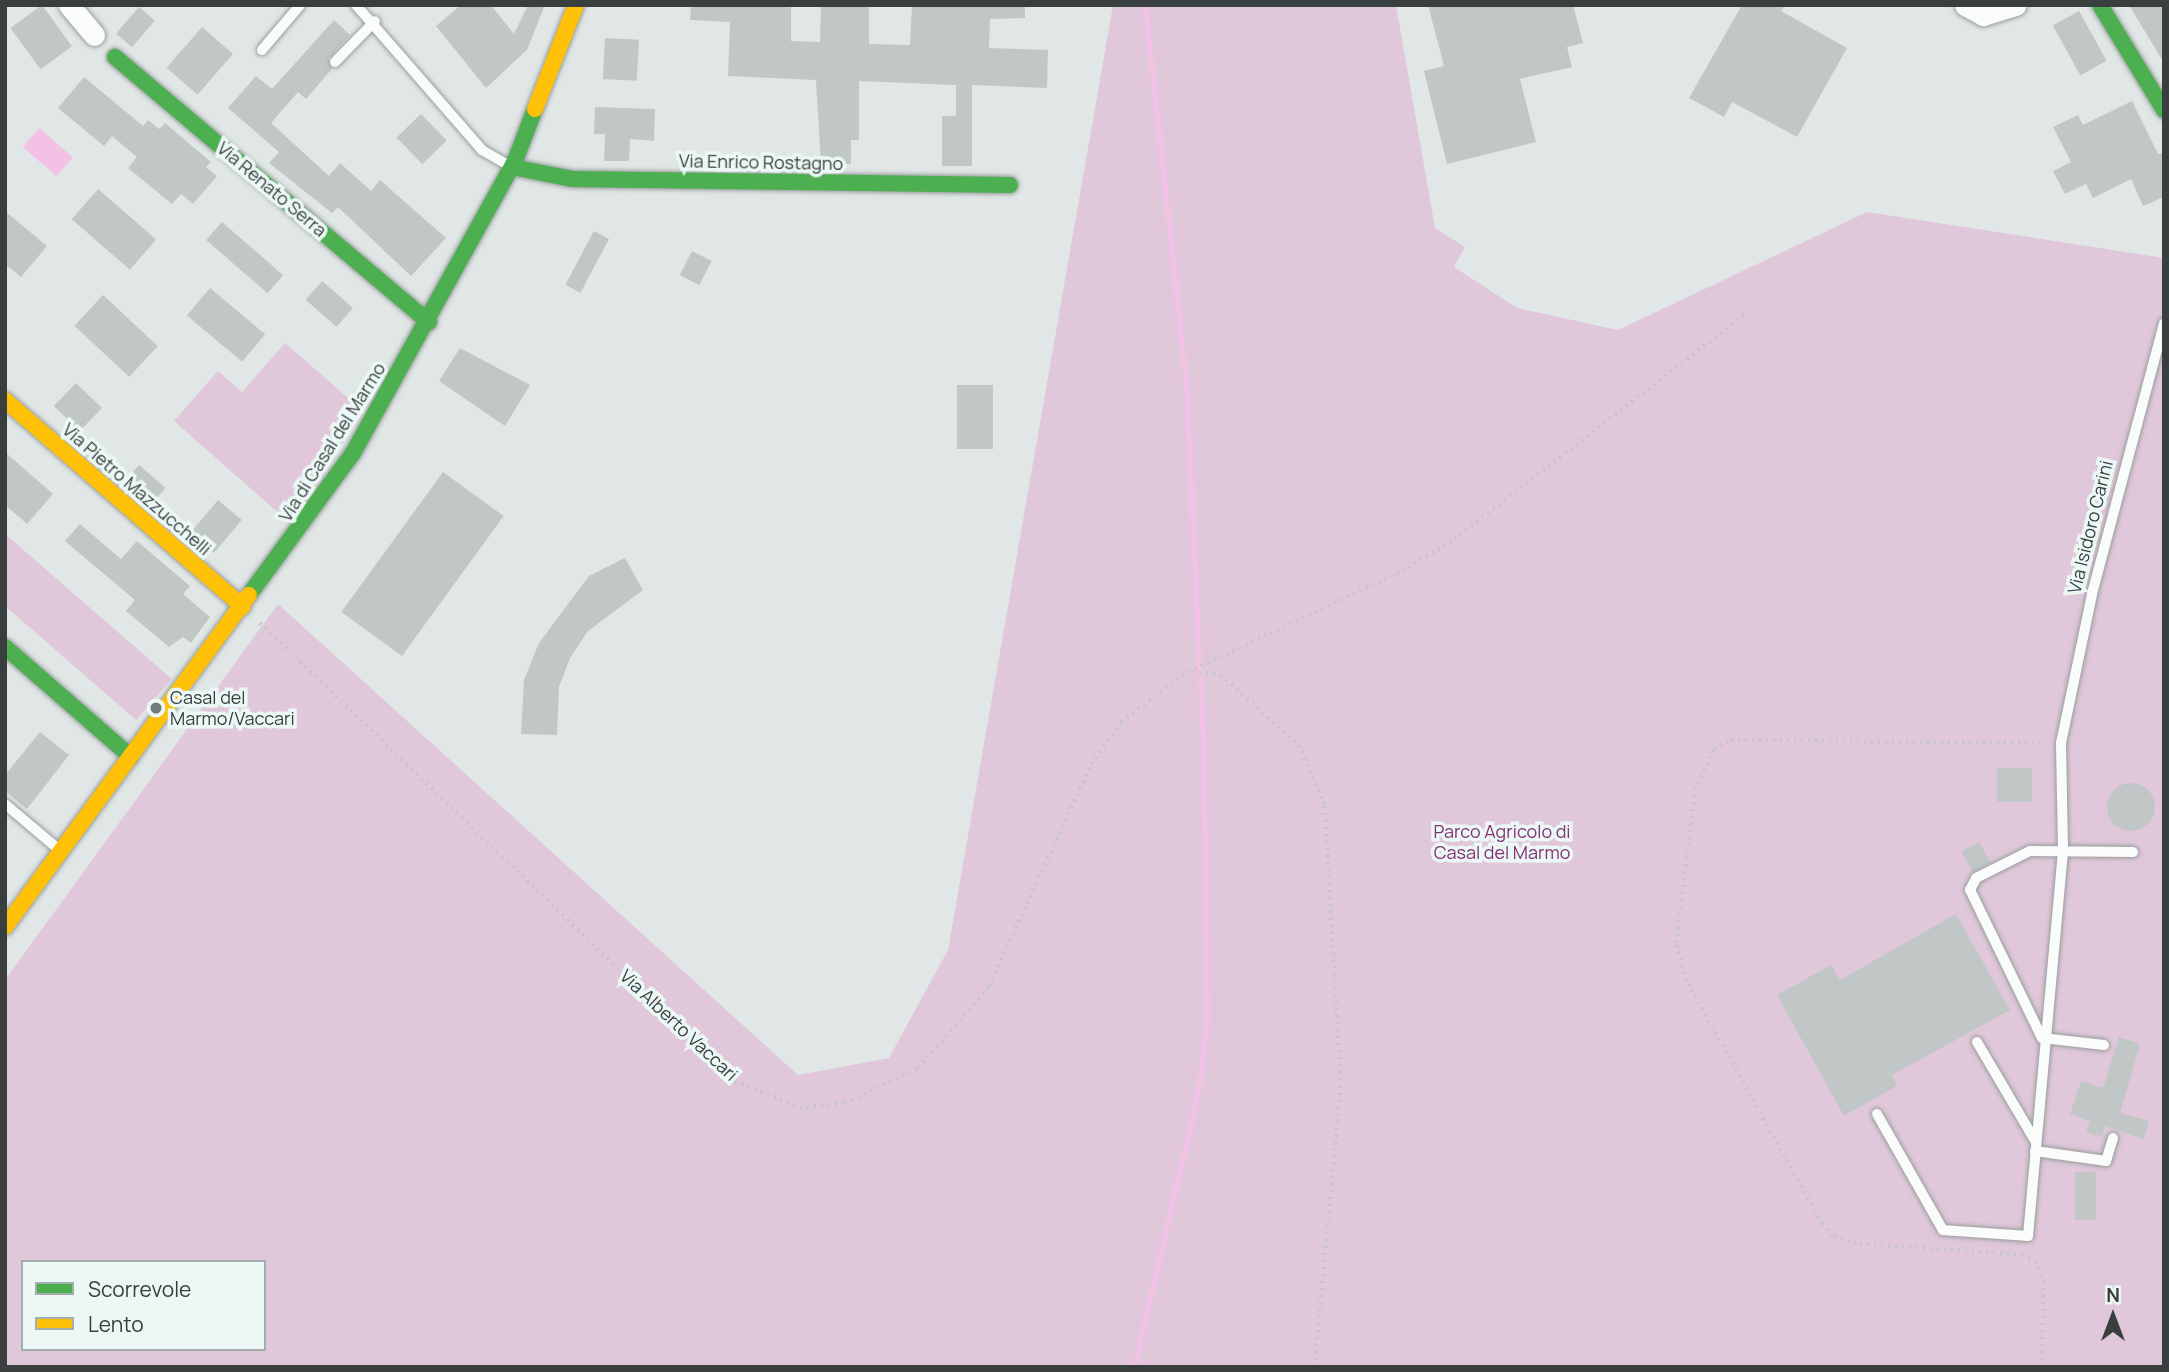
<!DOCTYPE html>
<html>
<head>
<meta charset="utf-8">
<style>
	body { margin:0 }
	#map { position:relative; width:2169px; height:1372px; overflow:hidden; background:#e1e7e7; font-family:Manrope,sans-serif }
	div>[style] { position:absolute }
	.green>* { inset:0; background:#e0c8da }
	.water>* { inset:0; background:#f3c1e6; transform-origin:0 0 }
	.stream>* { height:5px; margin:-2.5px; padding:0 2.5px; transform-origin:2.5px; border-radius:2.5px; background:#f3c1e6 }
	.building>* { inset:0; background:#c1c6c6; transform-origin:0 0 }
	.round { border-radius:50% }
	.path>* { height:3.5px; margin-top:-1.75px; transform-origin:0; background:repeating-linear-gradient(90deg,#c5c7c7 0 2px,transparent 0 7px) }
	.roads { filter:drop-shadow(0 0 2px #9a9e9e) drop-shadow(0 0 2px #9a9e9e) }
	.lane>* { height:10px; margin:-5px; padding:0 5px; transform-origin:5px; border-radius:5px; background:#fafbfb }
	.street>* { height:21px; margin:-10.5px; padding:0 10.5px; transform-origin:10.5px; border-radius:10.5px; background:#fafbfb }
	.fast>* { height:16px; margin:-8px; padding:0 8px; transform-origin:8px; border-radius:8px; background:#4caf50 }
	.slow>* { height:16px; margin:-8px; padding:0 8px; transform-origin:8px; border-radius:8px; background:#ffc107 }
	.dots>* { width:19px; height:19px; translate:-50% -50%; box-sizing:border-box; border:4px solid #ebf8f6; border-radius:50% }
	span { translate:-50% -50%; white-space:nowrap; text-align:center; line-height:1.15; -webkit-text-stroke:7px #ebf8f6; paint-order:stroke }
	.street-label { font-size:18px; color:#393e3e }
	.poi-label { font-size:18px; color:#393e3e }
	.left { translate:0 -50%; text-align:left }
	.park-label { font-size:18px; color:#853272 }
	.frame { position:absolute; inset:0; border:7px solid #393e3e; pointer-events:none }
	.legend { position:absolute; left:21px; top:1260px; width:245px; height:91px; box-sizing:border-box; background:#ebf8f6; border:2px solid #a4aeac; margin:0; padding:9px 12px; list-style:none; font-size:21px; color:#393e3e }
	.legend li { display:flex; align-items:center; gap:14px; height:35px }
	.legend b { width:35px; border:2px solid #a4aeac }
	.north { position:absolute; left:2078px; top:1281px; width:70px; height:70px; -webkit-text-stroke:5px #ebf8f6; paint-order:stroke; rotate:0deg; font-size:19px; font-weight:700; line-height:28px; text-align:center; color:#393e3e }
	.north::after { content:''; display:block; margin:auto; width:24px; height:32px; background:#393e3e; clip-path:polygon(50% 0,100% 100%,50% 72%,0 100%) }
</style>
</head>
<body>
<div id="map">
	<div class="green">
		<div style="clip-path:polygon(evenodd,1113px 5px,1396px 5px,1435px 228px,1465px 247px,1454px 267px,1517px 308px,1618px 330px,1867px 212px,2164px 258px,2164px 1367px,5px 1367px,5px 980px,278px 604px,798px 1075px,889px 1058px,948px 950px,1113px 5px,23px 1262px,264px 1262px,264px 1349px,23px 1349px,23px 1262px)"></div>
		<div style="clip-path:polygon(285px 343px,363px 411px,291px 524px,174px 421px,218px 371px,242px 392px)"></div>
		<div style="clip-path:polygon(5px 534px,172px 679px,136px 720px,5px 606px)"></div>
	</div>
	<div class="water">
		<div style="left:39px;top:128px;width:45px;height:25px;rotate:41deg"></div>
	</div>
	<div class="stream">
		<div style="left:1134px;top:1367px;width:282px;rotate:-76.9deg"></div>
		<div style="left:1198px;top:1092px;width:72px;rotate:-82.8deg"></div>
		<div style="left:1207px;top:1021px;width:256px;rotate:-90.7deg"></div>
		<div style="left:1204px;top:765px;width:382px;rotate:-92.7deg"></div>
		<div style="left:1186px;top:383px;width:380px;rotate:-96.2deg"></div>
	</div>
	<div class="building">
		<div style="left:42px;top:5px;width:51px;height:39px;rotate:54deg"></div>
		<div style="clip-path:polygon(461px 5px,491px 5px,514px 34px,528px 5px,545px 5px,527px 50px,486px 88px,436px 26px)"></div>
		<div style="clip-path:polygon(691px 5px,791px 5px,791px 41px,820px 42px,821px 5px,869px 5px,869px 44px,910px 45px,912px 5px,1025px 5px,1025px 18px,990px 19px,989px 48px,1048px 50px,1047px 88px,972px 85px,972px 166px,942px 166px,942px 116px,956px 116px,956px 85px,859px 81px,859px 140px,851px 140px,851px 164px,821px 164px,816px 80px,728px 76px,730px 22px,690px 20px)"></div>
		<div style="clip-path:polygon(1428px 5px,1573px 5px,1583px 43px,1567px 47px,1572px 67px,1520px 79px,1536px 142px,1447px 164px,1424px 71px,1444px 66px)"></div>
		<div style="clip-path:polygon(1742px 5px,1785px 5px,1781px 11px,1847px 48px,1797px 137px,1732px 102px,1724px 117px,1689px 98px)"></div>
		<div style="clip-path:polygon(2129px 5px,2164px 5px,2164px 63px)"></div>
		<div style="left:139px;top:7px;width:21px;height:35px;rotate:41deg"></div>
		<div style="left:2079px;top:11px;width:57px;height:30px;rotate:61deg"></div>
		<div style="clip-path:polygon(334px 20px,350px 35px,328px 59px,332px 69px,306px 99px,298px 92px,271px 123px,329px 176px,340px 163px,371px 191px,380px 180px,446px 238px,411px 276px,338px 207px,332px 213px,269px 163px,279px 152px,228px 108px,256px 76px,272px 89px)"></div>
		<div style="left:202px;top:27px;width:41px;height:54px;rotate:41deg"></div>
		<div style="left:605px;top:38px;width:34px;height:41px;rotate:3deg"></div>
		<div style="clip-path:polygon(84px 77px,143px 126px,148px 120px,159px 129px,165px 123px,211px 162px,206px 167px,217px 176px,193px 204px,181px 194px,172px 204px,128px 168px,137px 157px,112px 136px,104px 146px,58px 108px)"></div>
		<div style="clip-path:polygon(2132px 101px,2158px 154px,2164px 152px,2164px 197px,2143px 206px,2131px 179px,2093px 198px,2086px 184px,2065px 194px,2053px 171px,2071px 162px,2053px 127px,2078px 115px,2083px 125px)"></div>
		<div style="clip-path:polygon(595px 107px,655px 109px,654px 141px,630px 139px,629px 161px,604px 161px,605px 134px,594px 134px)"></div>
		<div style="left:421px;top:114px;width:37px;height:34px;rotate:46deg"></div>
		<div style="left:98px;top:189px;width:77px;height:40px;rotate:41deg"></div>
		<div style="clip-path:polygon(5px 211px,47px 246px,21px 277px,5px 264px)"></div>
		<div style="left:222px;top:222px;width:81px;height:24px;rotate:41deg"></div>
		<div style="left:594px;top:231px;width:17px;height:61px;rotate:28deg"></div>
		<div style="left:692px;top:251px;width:22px;height:27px;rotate:27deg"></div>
		<div style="left:322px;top:281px;width:41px;height:25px;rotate:41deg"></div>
		<div style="left:210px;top:288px;width:72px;height:36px;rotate:40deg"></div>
		<div style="left:103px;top:295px;width:75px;height:42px;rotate:43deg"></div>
		<div style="clip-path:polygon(460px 348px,530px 385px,505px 426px,439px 381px)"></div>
		<div style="left:76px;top:383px;width:36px;height:32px;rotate:44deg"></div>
		<div style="left:957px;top:385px;width:36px;height:64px"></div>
		<div style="clip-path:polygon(5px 452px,53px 494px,27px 524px,5px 505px)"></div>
		<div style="left:139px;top:465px;width:35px;height:21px;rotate:41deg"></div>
		<div style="left:443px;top:472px;width:75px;height:173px;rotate:36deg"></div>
		<div style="left:218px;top:500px;width:31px;height:43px;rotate:40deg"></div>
		<div style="clip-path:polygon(80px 524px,121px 559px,137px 541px,190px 586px,183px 594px,210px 617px,191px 643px,183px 637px,169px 647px,126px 611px,135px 600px,65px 541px)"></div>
		<div style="clip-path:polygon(625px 558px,643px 590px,588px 631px,570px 658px,559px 687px,557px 735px,521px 734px,524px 680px,539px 643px,589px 576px)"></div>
		<div style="clip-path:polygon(40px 732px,69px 755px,27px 809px,5px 791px,5px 775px)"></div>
		<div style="left:1997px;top:768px;width:35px;height:34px"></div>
		<div class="round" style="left:2107px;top:783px;width:48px;height:48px"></div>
		<div style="left:1979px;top:842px;width:23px;height:20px;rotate:61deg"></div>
		<div style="clip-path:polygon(1956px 914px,2010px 1010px,1892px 1075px,1897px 1086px,1844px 1116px,1777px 995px,1831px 965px,1840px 980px)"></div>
		<div style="clip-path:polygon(2119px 1037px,2140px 1044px,2120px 1113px,2149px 1121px,2144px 1139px,2105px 1126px,2102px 1137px,2086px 1132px,2090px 1121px,2070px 1114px,2081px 1081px,2103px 1088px)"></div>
		<div style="left:2075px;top:1172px;width:21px;height:48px"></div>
	</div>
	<div class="path">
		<div style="left:260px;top:623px;width:660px;rotate:43.96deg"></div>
		<div style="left:735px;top:1081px;width:70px;rotate:22.6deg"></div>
		<div style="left:800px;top:1108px;width:45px;rotate:-6.3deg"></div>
		<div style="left:845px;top:1103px;width:81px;rotate:-25.6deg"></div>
		<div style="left:918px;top:1068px;width:108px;rotate:-49.1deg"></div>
		<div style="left:989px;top:986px;width:244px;rotate:-65.3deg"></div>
		<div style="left:1091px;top:764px;width:52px;rotate:-54.5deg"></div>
		<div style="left:1121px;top:722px;width:77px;rotate:-37.6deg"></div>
		<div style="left:1182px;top:675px;width:243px;rotate:-25.3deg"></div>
		<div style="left:1402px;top:571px;width:61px;rotate:-31.6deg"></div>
		<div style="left:1454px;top:539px;width:366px;rotate:-37.7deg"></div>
		<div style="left:1199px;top:672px;width:22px;rotate:8deg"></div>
		<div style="left:1221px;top:675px;width:105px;rotate:41.9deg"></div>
		<div style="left:1299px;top:745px;width:66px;rotate:66.9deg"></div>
		<div style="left:1325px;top:806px;width:280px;rotate:86.7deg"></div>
		<div style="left:1341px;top:1086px;width:282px;rotate:95.3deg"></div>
		<div style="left:2042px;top:1367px;width:84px;rotate:-89.3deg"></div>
		<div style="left:2043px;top:1283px;width:21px;rotate:-109deg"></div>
		<div style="left:2036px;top:1263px;width:15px;rotate:-148deg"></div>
		<div style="left:2023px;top:1255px;width:167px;rotate:-176.2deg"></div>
		<div style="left:1856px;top:1244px;width:25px;rotate:-162deg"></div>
		<div style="left:1832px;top:1236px;width:16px;rotate:-130deg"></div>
		<div style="left:1822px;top:1224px;width:278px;rotate:-119.2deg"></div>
		<div style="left:1686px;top:981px;width:39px;rotate:-105deg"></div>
		<div style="left:1676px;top:943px;width:154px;rotate:-82.9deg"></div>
		<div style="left:1695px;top:790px;width:45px;rotate:-65.1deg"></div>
		<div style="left:1714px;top:749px;width:19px;rotate:-28deg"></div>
		<div style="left:1731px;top:740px;width:315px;rotate:0.5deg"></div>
	</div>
	<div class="roads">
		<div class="lane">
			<div style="left:356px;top:5px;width:192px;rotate:49deg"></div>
			<div style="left:482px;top:150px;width:32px;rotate:30deg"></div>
			<div style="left:262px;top:50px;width:59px;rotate:-49.8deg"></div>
			<div style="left:335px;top:62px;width:57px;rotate:-45.7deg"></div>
			<div style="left:5px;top:804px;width:68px;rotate:40.2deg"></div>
			<div style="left:1977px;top:1042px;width:116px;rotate:59.5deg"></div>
			<div style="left:2104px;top:1045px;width:62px;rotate:-173.6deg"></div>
			<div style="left:2042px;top:1038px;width:165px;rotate:-115.9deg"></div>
			<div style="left:1970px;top:890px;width:13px;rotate:-63deg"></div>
			<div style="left:1976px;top:878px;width:60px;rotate:-26.6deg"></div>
			<div style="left:2030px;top:851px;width:103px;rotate:0.6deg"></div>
			<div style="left:1877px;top:1114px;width:133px;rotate:60.4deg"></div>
			<div style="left:1943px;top:1230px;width:85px;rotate:4deg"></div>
			<div style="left:2028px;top:1236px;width:389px;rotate:-84.8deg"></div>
			<div style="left:2063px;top:849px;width:106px;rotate:-91.1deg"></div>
			<div style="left:2061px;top:743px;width:152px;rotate:-78.2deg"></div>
			<div style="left:2092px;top:594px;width:280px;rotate:-75.1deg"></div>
			<div style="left:2035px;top:1151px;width:72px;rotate:8deg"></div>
			<div style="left:2106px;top:1161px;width:24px;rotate:-73deg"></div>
		</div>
		<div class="street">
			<div style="left:69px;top:5px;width:39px;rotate:50deg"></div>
			<div style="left:1965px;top:5px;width:21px;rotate:29deg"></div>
			<div style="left:1983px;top:15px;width:34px;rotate:-17deg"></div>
		</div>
		<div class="fast">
			<div style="left:2100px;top:5px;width:123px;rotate:58.6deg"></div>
			<div style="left:115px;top:57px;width:411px;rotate:40.2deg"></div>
			<div style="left:512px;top:167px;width:61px;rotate:11.3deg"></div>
			<div style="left:572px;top:179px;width:438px;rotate:0.8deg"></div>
			<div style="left:249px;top:595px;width:176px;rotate:-53.8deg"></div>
			<div style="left:353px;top:453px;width:334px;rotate:-61deg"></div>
			<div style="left:515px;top:161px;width:56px;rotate:-69deg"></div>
			<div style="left:5px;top:647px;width:167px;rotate:41.1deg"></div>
		</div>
		<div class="slow">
			<div style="left:535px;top:109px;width:112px;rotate:-68.5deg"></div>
			<div style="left:5px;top:400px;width:315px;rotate:41deg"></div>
			<div style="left:5px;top:927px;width:412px;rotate:-53.7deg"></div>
		</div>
	</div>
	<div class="dots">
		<div style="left:156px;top:708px;background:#747979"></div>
	</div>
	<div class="street-label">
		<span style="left:761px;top:162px;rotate:1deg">Via Enrico Rostagno</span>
		<span style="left:272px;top:189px;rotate:40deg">Via Renato Serra</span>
		<span style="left:332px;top:442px;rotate:-58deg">Via di Casal del Marmo</span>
		<span style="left:137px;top:489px;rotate:41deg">Via Pietro Mazzucchelli</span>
		<span style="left:2090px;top:527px;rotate:-76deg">Via Isidoro Carini</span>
		<span style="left:679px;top:1025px;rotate:43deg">Via Alberto Vaccari</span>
	</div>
	<div class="poi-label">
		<span class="left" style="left:170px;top:708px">Casal del<br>Marmo/Vaccari</span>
	</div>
	<div class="park-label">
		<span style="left:1502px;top:842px">Parco Agricolo di<br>Casal del Marmo</span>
	</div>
	<div class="frame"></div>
	<ul class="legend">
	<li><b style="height:9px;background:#4caf50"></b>Scorrevole</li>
	<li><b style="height:9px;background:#ffc107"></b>Lento</li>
	</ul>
	<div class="north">N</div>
</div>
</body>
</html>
